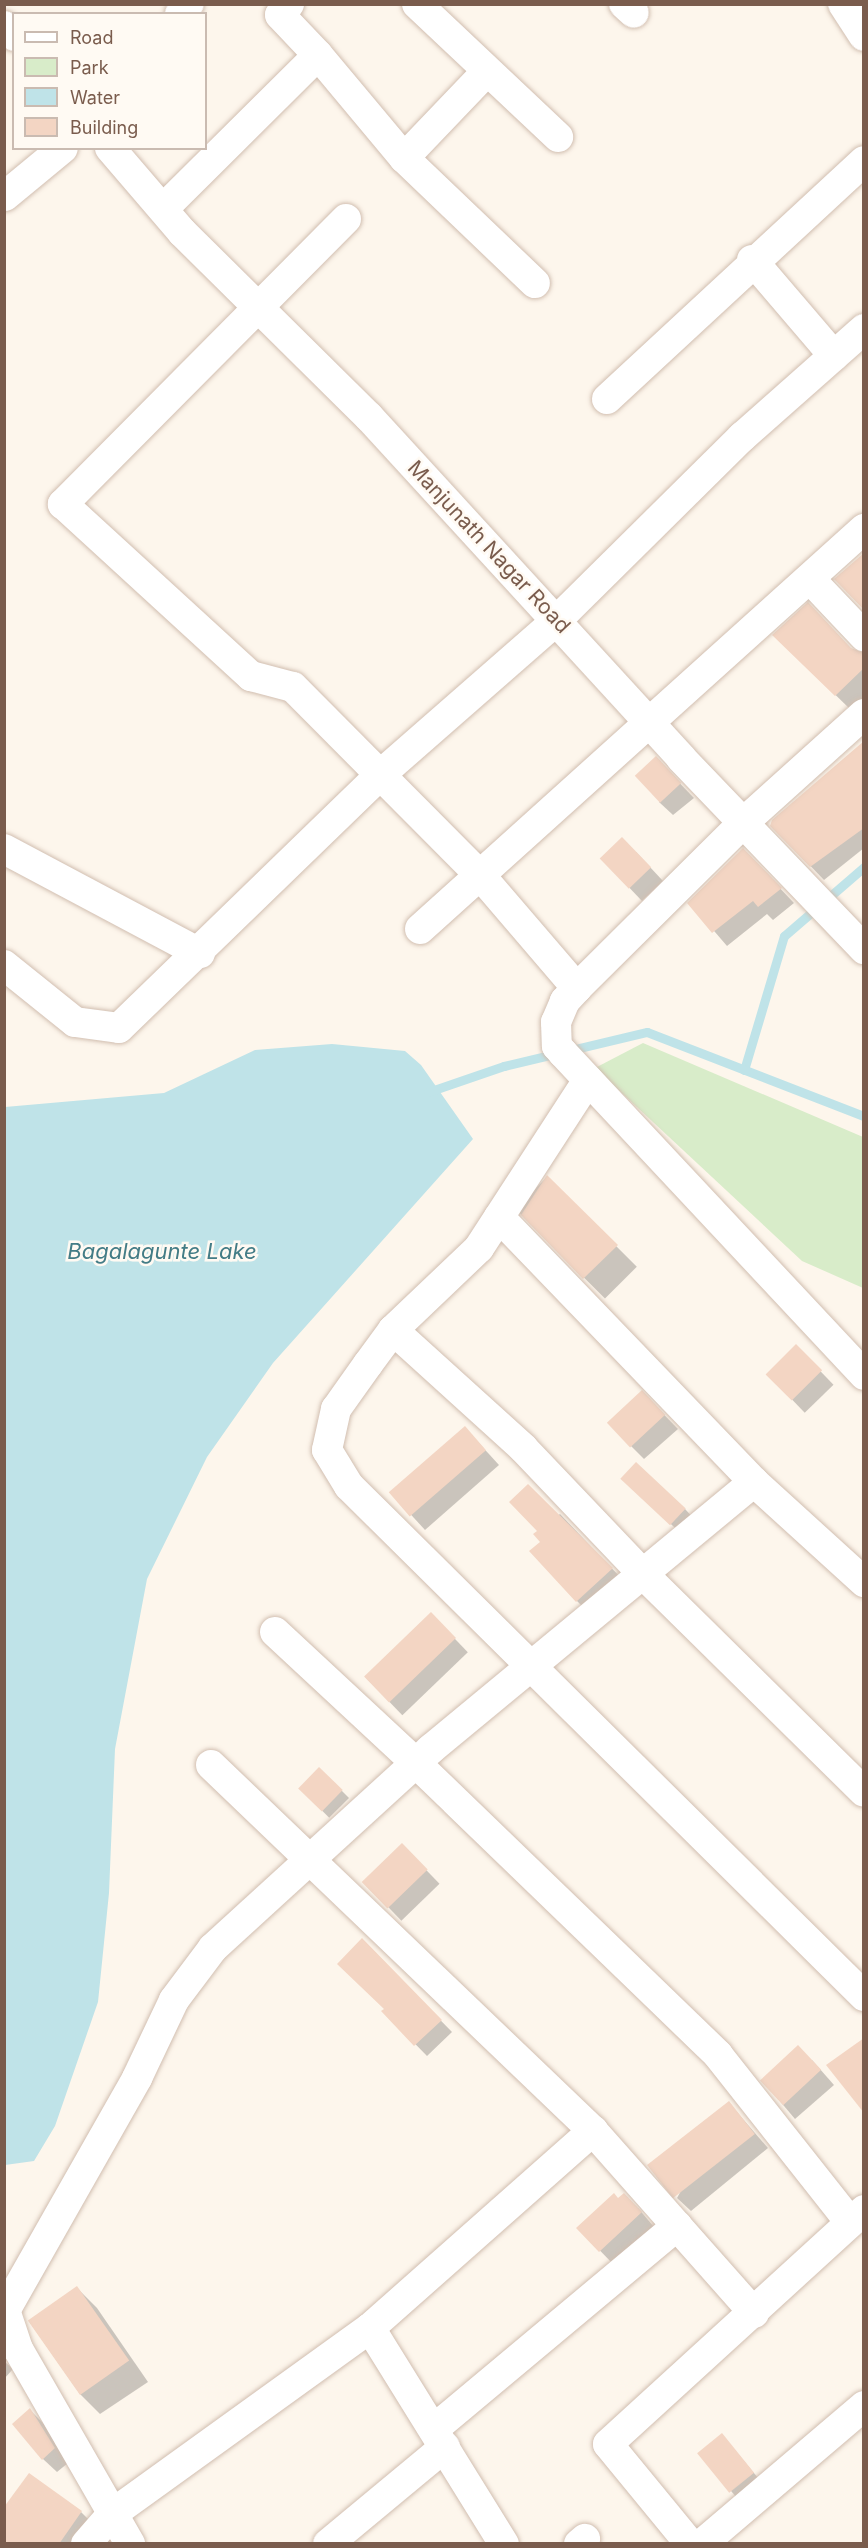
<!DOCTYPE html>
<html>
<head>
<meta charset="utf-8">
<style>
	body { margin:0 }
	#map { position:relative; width:868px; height:2548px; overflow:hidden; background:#fdf6ec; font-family:Inter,sans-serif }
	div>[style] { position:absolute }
	.green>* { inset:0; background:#d8ecc9 }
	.water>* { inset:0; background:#bfe3e8 }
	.shadow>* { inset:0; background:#0003; transform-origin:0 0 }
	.stream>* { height:9px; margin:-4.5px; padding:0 4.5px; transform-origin:4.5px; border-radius:4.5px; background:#bfe3e8 }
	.building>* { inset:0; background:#f3d5c3; transform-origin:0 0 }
	.roads { filter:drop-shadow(0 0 2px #d1beb0) drop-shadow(0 0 2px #d1beb0) }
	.street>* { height:30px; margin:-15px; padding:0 15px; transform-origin:15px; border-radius:15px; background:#fff }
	span { translate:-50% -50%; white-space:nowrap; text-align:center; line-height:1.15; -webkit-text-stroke:5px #fffaf3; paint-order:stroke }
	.street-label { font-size:21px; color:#7a5c4d }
	.water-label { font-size:22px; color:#437c86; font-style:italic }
	.frame { position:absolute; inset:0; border:6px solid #7a5c4d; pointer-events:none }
	.legend { position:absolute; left:12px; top:12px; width:195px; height:138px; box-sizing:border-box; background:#fffaf3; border:2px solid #cabbb1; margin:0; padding:8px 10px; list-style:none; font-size:18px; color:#7a5c4d }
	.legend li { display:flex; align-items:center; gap:12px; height:30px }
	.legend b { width:30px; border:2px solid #cabbb1 }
</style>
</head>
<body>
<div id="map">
	<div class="green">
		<div style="clip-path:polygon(643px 1043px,863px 1137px,863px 1288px,802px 1261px,595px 1068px)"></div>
	</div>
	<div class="water">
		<div style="clip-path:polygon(332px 1044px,405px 1051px,421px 1065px,473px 1139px,273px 1363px,207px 1457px,147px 1579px,115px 1749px,109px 1893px,98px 2002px,55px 2126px,34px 2161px,5px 2165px,5px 1107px,164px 1093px,255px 1050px)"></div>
	</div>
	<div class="shadow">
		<div style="clip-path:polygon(774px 635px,864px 653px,864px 703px,853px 712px)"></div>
		<div style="clip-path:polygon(864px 742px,864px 848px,824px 880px,772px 826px)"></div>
		<div style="clip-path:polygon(669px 772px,694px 798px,673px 815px,659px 802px)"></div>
		<div style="clip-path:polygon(636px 852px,663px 881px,642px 901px,601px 858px)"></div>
		<div style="clip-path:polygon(757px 864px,794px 903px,773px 920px,767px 914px,727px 946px,690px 903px)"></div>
		<div style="left:547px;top:1177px;width:127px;height:45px;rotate:45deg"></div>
		<div style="left:796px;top:1346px;width:54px;height:40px;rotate:46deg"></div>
		<div style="clip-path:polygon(642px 1392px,678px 1429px,644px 1459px,630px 1445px)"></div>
		<div style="clip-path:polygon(478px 1442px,499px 1465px,425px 1530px,392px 1494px)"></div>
		<div style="clip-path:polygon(636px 1492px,685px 1509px,698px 1523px,685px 1537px)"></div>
		<div style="clip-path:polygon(560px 1514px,624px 1581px,589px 1613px,577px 1601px,542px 1543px,539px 1531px)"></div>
		<div style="left:431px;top:1614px;width:53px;height:91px;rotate:46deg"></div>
		<div style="left:320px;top:1769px;width:41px;height:28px;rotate:45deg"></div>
		<div style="left:402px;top:1845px;width:54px;height:53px;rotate:46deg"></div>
		<div style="clip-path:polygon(362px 1940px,452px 2032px,427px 2056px,384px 2012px,386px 2009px)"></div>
		<div style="clip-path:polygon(812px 2060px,834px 2085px,795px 2119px,762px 2080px)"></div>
		<div style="clip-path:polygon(729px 2103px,768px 2148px,691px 2211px,677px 2198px)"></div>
		<div style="clip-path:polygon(638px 2208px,654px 2227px,614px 2265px,578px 2228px)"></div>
		<div style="clip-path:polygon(77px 2288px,97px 2308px,148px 2382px,100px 2414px,80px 2394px,29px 2321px)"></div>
		<div style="clip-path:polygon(4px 2361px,13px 2369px,4px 2379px)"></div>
		<div style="clip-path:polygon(30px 2410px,44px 2424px,68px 2463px,57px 2472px,43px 2459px)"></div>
		<div style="left:722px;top:2435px;width:68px;height:29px;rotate:50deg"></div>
		<div style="clip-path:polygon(81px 2512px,94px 2525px,89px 2544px,4px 2544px)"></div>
	</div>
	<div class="stream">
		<div style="left:744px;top:1070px;width:140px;rotate:-73.4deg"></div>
		<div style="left:784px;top:936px;width:106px;rotate:-40.8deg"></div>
		<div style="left:428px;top:1092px;width:80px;rotate:-18.9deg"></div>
		<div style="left:504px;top:1066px;width:147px;rotate:-13.4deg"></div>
		<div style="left:647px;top:1032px;width:233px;rotate:21.2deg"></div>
	</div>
	<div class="building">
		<div style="clip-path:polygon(864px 553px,864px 610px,834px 579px)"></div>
		<div style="clip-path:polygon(808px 602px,851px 648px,864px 653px,864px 668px,835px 696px,772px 635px)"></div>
		<div style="clip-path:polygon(864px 741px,864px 828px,810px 867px,770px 826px,772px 820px)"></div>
		<div style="left:656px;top:756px;width:37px;height:29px;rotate:47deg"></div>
		<div style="left:622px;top:837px;width:42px;height:31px;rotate:46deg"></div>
		<div style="clip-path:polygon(743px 848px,782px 888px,758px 907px,753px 901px,712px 933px,687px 903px)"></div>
		<div style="clip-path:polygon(547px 1175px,618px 1245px,583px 1279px,521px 1215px)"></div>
		<div style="left:796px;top:1344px;width:37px;height:43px;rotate:45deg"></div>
		<div style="left:642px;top:1390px;width:34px;height:48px;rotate:47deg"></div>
		<div style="left:465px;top:1426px;width:32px;height:101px;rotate:49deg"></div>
		<div style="left:636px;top:1462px;width:68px;height:23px;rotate:43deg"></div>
		<div style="clip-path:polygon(528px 1484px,613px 1568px,576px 1602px,529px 1551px,540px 1542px,533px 1534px,537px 1531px,509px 1502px)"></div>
		<div style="left:431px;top:1612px;width:36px;height:93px;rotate:46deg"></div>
		<div style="left:319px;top:1767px;width:33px;height:30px;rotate:44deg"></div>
		<div style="left:402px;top:1843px;width:37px;height:56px;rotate:46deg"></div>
		<div style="clip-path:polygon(362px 1938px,442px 2020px,414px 2046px,381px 2011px,384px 2009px,337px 1964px)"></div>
		<div style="clip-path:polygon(864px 2038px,864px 2113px,826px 2065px)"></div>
		<div style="left:798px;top:2045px;width:34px;height:52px;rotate:47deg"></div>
		<div style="left:729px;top:2101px;width:42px;height:104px;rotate:52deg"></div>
		<div style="clip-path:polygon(614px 2193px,618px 2198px,624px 2193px,642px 2212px,599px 2252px,576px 2228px)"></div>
		<div style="left:77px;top:2286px;width:91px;height:60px;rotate:55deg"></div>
		<div style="clip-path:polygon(30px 2408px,55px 2448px,42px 2460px,12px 2424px)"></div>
		<div style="left:722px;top:2433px;width:51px;height:32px;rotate:51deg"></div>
		<div style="clip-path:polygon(29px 2473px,82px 2511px,59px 2544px,4px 2544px,4px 2507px)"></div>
	</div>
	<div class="roads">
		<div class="street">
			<div style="left:289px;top:4px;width:14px;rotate:129deg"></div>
			<div style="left:280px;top:15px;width:55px;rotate:46.5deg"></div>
			<div style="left:318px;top:55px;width:134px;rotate:50.1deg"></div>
			<div style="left:404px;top:158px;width:181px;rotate:43.7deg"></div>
			<div style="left:417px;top:4px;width:194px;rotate:43.3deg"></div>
			<div style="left:624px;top:4px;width:13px;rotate:42deg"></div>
			<div style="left:843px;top:4px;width:38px;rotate:57deg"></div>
			<div style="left:180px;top:14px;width:13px;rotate:-48deg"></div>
			<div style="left:4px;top:26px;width:14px;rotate:45deg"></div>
			<div style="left:110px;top:148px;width:111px;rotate:49.4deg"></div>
			<div style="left:182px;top:232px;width:263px;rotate:44.7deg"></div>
			<div style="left:369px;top:417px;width:462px;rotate:47.5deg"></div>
			<div style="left:681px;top:758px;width:265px;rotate:46.2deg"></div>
			<div style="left:404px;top:158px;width:120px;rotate:-46.3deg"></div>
			<div style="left:5px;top:196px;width:75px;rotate:-39.6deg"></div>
			<div style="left:163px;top:209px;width:218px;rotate:-44.8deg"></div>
			<div style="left:346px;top:219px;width:402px;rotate:134.8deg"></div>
			<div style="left:63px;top:504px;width:255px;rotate:42.5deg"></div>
			<div style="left:251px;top:676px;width:43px;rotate:14.7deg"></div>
			<div style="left:293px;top:687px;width:265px;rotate:45.2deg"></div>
			<div style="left:480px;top:875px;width:149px;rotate:49.4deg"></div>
			<div style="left:752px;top:260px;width:126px;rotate:49.5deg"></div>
			<div style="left:607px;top:399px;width:350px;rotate:-42.8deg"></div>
			<div style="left:810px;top:579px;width:79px;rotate:46.5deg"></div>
			<div style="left:864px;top:714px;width:164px;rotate:138deg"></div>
			<div style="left:742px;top:824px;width:233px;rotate:135.2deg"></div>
			<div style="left:577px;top:988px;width:18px;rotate:133deg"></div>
			<div style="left:565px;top:1001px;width:23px;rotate:113deg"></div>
			<div style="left:556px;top:1022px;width:24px;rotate:88deg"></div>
			<div style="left:557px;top:1046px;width:9px;rotate:49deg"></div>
			<div style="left:563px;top:1053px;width:441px;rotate:46.9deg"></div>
			<div style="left:4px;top:849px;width:222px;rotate:28deg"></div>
			<div style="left:420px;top:929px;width:598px;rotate:-42.02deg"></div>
			<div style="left:4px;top:965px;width:91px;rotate:38.8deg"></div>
			<div style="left:75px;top:1022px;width:44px;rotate:7.8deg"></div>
			<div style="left:119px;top:1028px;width:363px;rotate:-44.1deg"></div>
			<div style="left:380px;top:775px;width:234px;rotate:-41.2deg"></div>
			<div style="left:556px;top:621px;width:262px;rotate:-44.7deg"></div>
			<div style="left:742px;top:437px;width:163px;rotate:-41.5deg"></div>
			<div style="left:588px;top:1080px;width:200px;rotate:123deg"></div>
			<div style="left:479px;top:1248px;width:119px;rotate:136.4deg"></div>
			<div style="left:393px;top:1330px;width:42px;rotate:126.3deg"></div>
			<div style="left:368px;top:1364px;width:55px;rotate:125.4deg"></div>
			<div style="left:336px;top:1409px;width:42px;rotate:102.4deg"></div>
			<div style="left:327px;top:1450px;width:42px;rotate:58.6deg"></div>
			<div style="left:349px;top:1486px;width:725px;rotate:44.72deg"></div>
			<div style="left:499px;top:1217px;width:368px;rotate:46.1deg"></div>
			<div style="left:754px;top:1482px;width:149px;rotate:42.3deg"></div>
			<div style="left:393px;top:1330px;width:176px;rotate:42.2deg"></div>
			<div style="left:523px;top:1448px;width:174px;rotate:46.4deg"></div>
			<div style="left:643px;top:1574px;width:310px;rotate:44.6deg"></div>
			<div style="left:275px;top:1632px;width:192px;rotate:42.9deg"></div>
			<div style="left:416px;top:1763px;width:420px;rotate:44deg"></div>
			<div style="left:718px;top:2055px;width:213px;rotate:51.7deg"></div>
			<div style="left:211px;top:1765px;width:529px;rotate:43.77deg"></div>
			<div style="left:593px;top:2131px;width:243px;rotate:48.5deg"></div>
			<div style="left:4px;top:2307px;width:44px;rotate:71.6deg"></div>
			<div style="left:18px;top:2349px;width:225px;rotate:60.1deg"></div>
			<div style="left:6px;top:2309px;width:266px;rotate:-60.4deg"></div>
			<div style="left:137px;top:2078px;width:86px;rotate:-64.6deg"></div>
			<div style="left:174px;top:2000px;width:65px;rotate:-53.1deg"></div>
			<div style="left:213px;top:1948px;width:295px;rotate:-42.4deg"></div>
			<div style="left:431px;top:1749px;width:419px;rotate:-39.6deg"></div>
			<div style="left:370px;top:2328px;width:254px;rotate:58.2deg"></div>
			<div style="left:434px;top:2429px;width:317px;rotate:-39.9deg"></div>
			<div style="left:86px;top:2544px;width:40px;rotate:-49deg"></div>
			<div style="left:112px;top:2514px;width:318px;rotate:-35.8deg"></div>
			<div style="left:370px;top:2328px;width:298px;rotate:-41.5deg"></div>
			<div style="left:328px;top:2544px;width:152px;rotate:-39.7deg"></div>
			<div style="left:579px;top:2544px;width:8px;rotate:-40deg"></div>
			<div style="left:690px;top:2544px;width:129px;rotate:-129.4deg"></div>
			<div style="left:608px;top:2444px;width:347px;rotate:-42.4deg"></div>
			<div style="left:702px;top:2544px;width:213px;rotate:-40.4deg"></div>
		</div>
	</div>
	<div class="street-label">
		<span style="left:489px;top:547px;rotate:47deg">Manjunath Nagar Road</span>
	</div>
	<div class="water-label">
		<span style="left:162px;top:1252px">Bagalagunte Lake</span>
	</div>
	<div class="frame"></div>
	<ul class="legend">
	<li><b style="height:8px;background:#fff"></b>Road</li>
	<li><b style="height:16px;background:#d8ecc9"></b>Park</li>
	<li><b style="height:16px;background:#bfe3e8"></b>Water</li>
	<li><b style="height:16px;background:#f3d5c3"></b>Building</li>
	</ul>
</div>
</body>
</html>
